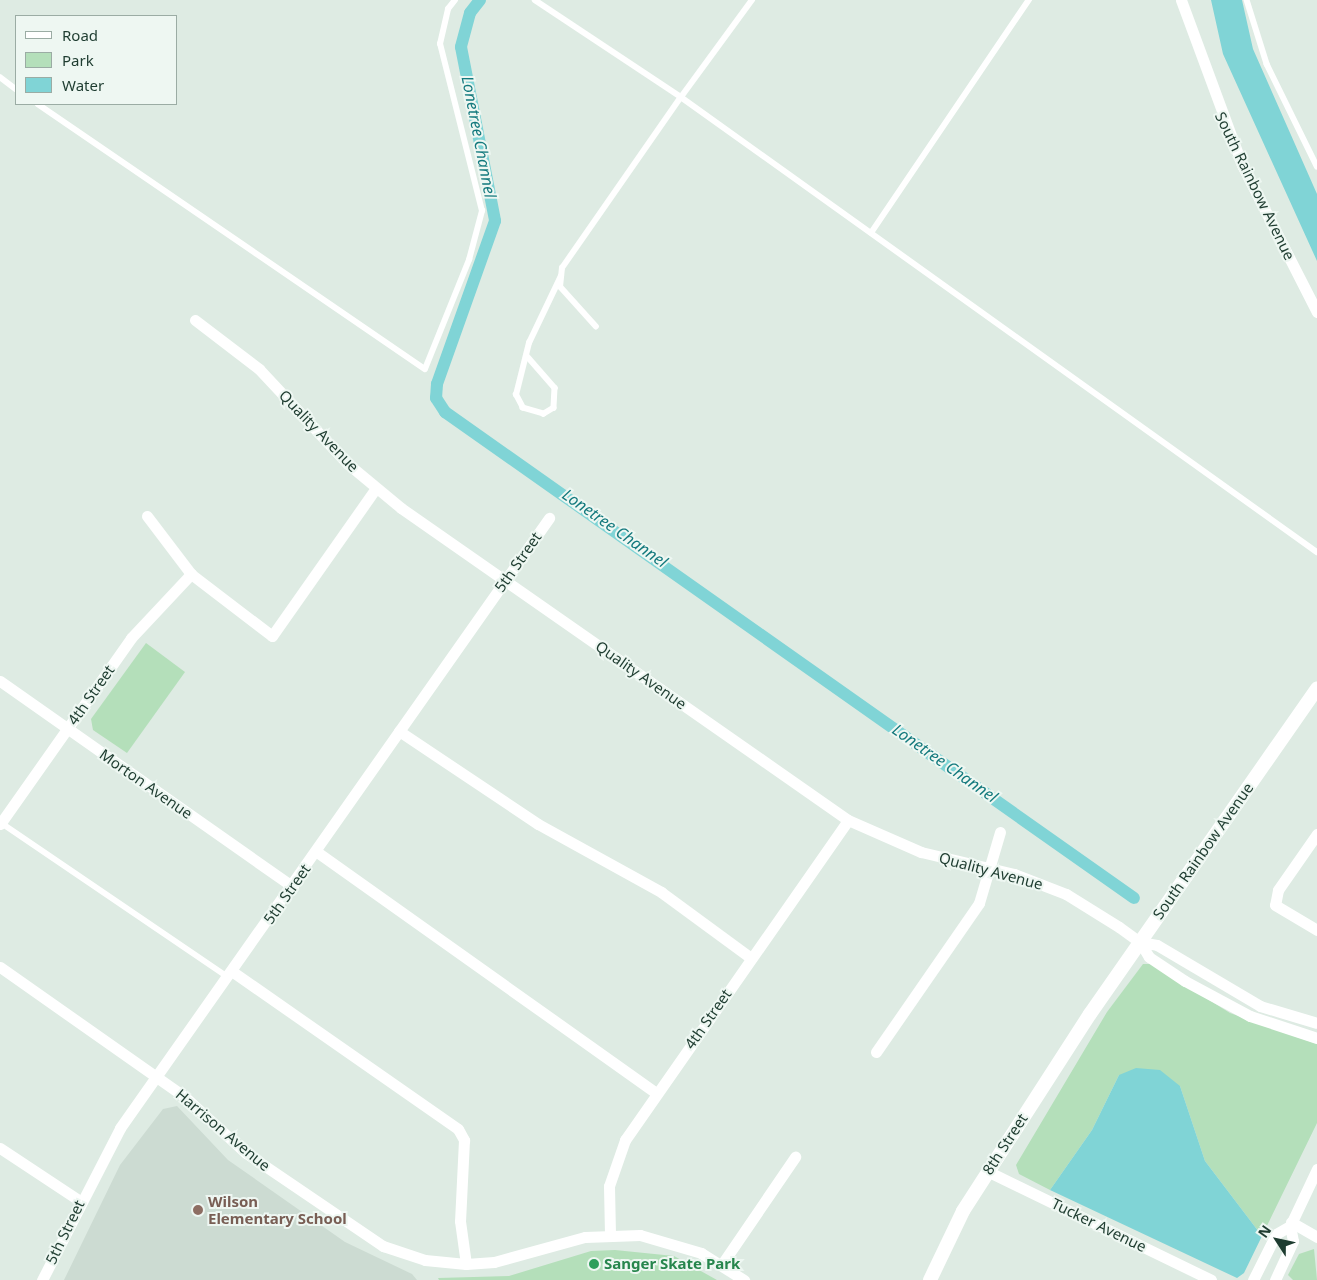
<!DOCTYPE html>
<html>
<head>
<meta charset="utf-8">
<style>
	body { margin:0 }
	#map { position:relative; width:1317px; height:1280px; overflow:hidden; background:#deebe3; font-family:"Noto Sans",sans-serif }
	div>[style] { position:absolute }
	.built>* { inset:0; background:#ccdbd2 }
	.green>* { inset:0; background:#b4dfba }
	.water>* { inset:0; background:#80d4d6 }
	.canal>* { height:12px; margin:-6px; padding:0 6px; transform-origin:6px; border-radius:6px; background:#80d4d6 }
	.service>* { height:5.5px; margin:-2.75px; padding:0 2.75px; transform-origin:2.75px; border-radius:2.75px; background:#fff }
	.minor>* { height:11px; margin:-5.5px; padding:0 5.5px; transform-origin:5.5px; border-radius:5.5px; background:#fff }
	.tertiary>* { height:14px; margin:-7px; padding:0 7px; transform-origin:7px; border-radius:7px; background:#fff }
	.dots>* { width:14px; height:14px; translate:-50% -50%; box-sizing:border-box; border:2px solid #eef7f2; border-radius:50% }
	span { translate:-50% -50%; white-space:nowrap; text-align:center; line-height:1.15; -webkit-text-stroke:4px #eef7f2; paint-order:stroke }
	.street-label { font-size:15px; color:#1e3c30 }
	.education-label { font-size:15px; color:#785e54; font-weight:700 }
	.left { translate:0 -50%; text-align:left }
	.leisure-label { font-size:15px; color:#27864d; font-weight:700 }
	.water-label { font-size:16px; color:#13797d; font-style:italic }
	.legend { position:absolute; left:15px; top:15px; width:162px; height:90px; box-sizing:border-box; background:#eef7f2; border:1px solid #9baca4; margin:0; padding:6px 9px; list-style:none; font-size:15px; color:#1e3c30 }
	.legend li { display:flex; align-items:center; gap:10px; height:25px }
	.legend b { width:25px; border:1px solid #9baca4 }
	.north { position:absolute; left:1252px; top:1215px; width:50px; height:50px; -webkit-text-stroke:4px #eef7f2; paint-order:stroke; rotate:305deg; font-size:14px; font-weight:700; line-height:20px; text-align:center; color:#1e3c30 }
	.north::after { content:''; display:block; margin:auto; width:18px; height:22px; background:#1e3c30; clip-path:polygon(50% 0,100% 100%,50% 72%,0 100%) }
</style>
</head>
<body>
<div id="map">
	<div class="built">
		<div style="clip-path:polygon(177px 1106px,228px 1160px,345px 1242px,412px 1274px,417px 1280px,64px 1280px,120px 1165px,163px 1109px)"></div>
	</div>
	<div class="green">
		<div style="clip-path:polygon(146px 643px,185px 672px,127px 753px,93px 730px,91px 719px)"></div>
		<div style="clip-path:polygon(1143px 964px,1151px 964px,1230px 1013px,1317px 1044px,1317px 1123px,1262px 1236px,1205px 1161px,1180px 1086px,1119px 1075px,1092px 1130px,1050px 1190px,1019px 1174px,1016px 1165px,1107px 1012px)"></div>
		<div style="clip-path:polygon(1314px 1249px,1317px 1280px,1293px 1280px,1288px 1275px,1299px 1254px)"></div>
		<div style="clip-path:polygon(615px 1250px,674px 1256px,717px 1280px,439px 1280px,438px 1278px,509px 1276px,591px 1251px)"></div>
	</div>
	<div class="water">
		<div style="clip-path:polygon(1211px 0,1242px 0,1253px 49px,1317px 194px,1317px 261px,1223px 54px)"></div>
		<div style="clip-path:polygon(1136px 1068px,1160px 1070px,1180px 1086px,1205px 1161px,1262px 1236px,1244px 1273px,1237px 1278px,1050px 1190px,1092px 1130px,1119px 1075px)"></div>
	</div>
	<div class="canal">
		<div style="left:480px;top:0;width:16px;rotate:128deg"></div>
		<div style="left:470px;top:13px;width:35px;rotate:105deg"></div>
		<div style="left:461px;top:47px;width:177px;rotate:78.9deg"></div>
		<div style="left:495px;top:221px;width:173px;rotate:109.6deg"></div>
		<div style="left:437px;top:384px;width:14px;rotate:94deg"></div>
		<div style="left:436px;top:398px;width:17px;rotate:57deg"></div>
		<div style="left:445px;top:412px;width:843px;rotate:35.2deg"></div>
	</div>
	<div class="service">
		<div style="left:535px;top:0;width:175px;rotate:33.6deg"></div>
		<div style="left:681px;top:97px;width:120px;rotate:-53.8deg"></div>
		<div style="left:1247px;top:0;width:67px;rotate:72.6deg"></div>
		<div style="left:1267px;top:64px;width:114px;rotate:63.9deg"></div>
		<div style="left:0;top:77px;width:20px;rotate:37deg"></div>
		<div style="left:38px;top:104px;width:469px;rotate:34.4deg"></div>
		<div style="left:425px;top:369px;width:118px;rotate:-68deg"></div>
		<div style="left:469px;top:260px;width:51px;rotate:-75.1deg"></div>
		<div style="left:482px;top:211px;width:172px;rotate:-104.1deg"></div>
		<div style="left:440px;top:44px;width:36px;rotate:-77deg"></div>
		<div style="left:448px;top:9px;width:11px;rotate:-52deg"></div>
		<div style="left:871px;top:233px;width:282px;rotate:-55.9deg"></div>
		<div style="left:596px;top:327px;width:54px;rotate:-132deg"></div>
		<div style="left:560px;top:287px;width:19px;rotate:-84deg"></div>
		<div style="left:562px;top:268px;width:208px;rotate:-55.2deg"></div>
		<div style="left:681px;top:97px;width:782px;rotate:35.58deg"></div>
		<div style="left:528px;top:357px;width:41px;rotate:48.9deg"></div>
		<div style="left:555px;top:388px;width:20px;rotate:93deg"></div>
		<div style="left:554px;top:408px;width:12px;rotate:149deg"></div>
		<div style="left:544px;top:414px;width:22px;rotate:-164deg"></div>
		<div style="left:523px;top:408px;width:15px;rotate:-118deg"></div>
		<div style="left:516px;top:395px;width:54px;rotate:-76deg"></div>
		<div style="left:529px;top:343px;width:74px;rotate:-64.5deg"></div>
		<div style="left:0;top:822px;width:276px;rotate:34.2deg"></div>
	</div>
	<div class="minor">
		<div style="left:1181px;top:0;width:176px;rotate:69.7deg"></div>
		<div style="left:1242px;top:165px;width:165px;rotate:63deg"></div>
		<div style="left:195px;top:320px;width:81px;rotate:37.4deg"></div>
		<div style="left:259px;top:369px;width:130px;rotate:46.9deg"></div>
		<div style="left:348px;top:464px;width:69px;rotate:39.7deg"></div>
		<div style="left:401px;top:508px;width:545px;rotate:34.91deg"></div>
		<div style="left:848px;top:820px;width:80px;rotate:23.7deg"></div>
		<div style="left:921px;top:852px;width:96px;rotate:13.3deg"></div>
		<div style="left:1014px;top:874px;width:56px;rotate:21deg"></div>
		<div style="left:1066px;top:894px;width:62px;rotate:31.9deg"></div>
		<div style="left:1119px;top:927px;width:26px;rotate:36deg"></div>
		<div style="left:1140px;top:942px;width:17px;rotate:59deg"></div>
		<div style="left:1149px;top:957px;width:43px;rotate:33.7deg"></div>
		<div style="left:1185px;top:981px;width:74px;rotate:28.3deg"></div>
		<div style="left:1250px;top:1016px;width:71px;rotate:18.2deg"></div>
		<div style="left:147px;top:516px;width:73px;rotate:52.8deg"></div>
		<div style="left:191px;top:574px;width:102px;rotate:37.4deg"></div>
		<div style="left:272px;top:636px;width:181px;rotate:-54.9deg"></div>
		<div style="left:0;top:681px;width:358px;rotate:35.1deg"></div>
		<div style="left:399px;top:731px;width:167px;rotate:33.8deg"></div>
		<div style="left:538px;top:824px;width:141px;rotate:28.9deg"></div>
		<div style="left:661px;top:892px;width:112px;rotate:36.3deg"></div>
		<div style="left:0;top:824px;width:228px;rotate:-54.8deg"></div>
		<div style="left:131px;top:638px;width:88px;rotate:-46.8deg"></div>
		<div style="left:1317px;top:834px;width:68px;rotate:124.9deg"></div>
		<div style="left:1278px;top:890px;width:15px;rotate:101deg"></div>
		<div style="left:1275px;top:905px;width:49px;rotate:30.8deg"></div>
		<div style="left:317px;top:852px;width:416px;rotate:35.4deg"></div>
		<div style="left:1140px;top:942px;width:17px;rotate:10deg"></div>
		<div style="left:1157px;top:945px;width:120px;rotate:30.6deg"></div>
		<div style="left:1260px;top:1006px;width:59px;rotate:16.6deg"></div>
		<div style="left:0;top:967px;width:226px;rotate:35.1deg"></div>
		<div style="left:185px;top:1097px;width:83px;rotate:42.6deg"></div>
		<div style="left:246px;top:1153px;width:166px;rotate:34.2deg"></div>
		<div style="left:383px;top:1246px;width:44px;rotate:18.4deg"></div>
		<div style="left:425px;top:1260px;width:41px;rotate:5.6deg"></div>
		<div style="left:466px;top:1264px;width:28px;rotate:-4deg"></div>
		<div style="left:494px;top:1262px;width:94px;rotate:-15.4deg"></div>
		<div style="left:585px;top:1237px;width:55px;rotate:-2.1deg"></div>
		<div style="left:640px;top:1235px;width:64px;rotate:16.4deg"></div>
		<div style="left:701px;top:1253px;width:51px;rotate:32.1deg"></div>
		<div style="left:233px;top:972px;width:274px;rotate:34.9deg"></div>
		<div style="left:458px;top:1129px;width:13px;rotate:61deg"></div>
		<div style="left:464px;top:1140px;width:81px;rotate:92.8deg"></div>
		<div style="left:460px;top:1221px;width:43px;rotate:82.1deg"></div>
		<div style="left:876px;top:1052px;width:181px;rotate:-55.3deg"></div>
		<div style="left:979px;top:903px;width:74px;rotate:-73.5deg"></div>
		<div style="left:0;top:1148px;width:96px;rotate:33.5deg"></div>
		<div style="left:987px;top:1171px;width:249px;rotate:25.9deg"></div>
		<div style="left:1291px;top:1222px;width:30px;rotate:30deg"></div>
		<div style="left:610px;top:1234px;width:48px;rotate:-91.2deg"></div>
		<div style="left:609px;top:1186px;width:49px;rotate:-70.8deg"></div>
		<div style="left:625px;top:1140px;width:390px;rotate:-55.1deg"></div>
		<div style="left:722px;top:1264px;width:130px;rotate:-55.7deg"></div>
		<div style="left:42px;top:1280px;width:171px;rotate:-62.8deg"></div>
		<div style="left:120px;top:1128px;width:746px;rotate:-54.88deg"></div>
		<div style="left:1253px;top:1280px;width:51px;rotate:-63.4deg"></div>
		<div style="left:1276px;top:1234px;width:16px;rotate:-30deg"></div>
		<div style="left:1275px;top:1280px;width:43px;rotate:-65.2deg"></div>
		<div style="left:1293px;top:1241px;width:15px;rotate:-101deg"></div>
		<div style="left:1290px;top:1226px;width:63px;rotate:-64.7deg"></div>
	</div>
	<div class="tertiary">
		<div style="left:930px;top:1280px;width:76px;rotate:-64.4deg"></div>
		<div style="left:963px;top:1211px;width:234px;rotate:-57.2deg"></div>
		<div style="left:1090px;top:1014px;width:397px;rotate:-55.1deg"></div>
	</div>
	<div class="dots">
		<div style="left:198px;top:1210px;background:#8d6e63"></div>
		<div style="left:594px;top:1264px;background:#2e9e5b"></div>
	</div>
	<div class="street-label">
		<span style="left:1255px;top:186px;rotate:64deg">South Rainbow Avenue</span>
		<span style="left:319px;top:431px;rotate:46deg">Quality Avenue</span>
		<span style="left:518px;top:562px;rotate:-55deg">5th Street</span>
		<span style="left:641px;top:675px;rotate:35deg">Quality Avenue</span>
		<span style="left:91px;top:695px;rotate:-55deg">4th Street</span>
		<span style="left:146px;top:784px;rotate:35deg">Morton Avenue</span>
		<span style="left:1203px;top:851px;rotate:-55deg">South Rainbow Avenue</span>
		<span style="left:991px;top:871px;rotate:15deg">Quality Avenue</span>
		<span style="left:287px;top:894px;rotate:-55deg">5th Street</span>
		<span style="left:708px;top:1019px;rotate:-55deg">4th Street</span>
		<span style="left:223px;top:1130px;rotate:40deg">Harrison Avenue</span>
		<span style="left:1005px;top:1144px;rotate:-57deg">8th Street</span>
		<span style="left:1099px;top:1225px;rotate:26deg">Tucker Avenue</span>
		<span style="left:65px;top:1232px;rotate:-64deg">5th Street</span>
	</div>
	<div class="education-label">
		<span class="left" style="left:208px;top:1210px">Wilson<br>Elementary School</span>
	</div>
	<div class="leisure-label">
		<span class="left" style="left:604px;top:1264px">Sanger Skate Park</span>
	</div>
	<div class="water-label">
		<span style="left:479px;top:137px;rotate:79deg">Lonetree Channel</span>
		<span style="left:615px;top:528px;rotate:35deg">Lonetree Channel</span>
		<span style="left:945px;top:763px;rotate:35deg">Lonetree Channel</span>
	</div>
	<ul class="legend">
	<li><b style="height:6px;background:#fff"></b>Road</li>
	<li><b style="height:14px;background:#b4dfba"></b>Park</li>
	<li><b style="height:14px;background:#80d4d6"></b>Water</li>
	</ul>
	<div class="north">N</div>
</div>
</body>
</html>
